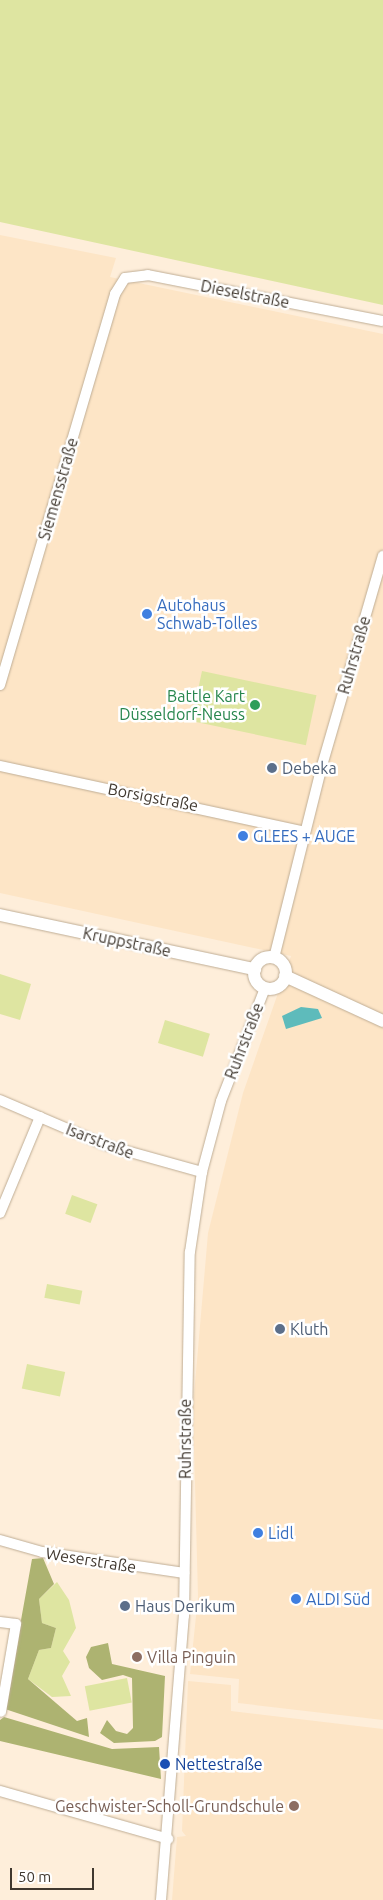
<!DOCTYPE html>
<html>
<head>
<meta charset="utf-8">
<style>
	body { margin:0 }
	#map { position:relative; width:383px; height:1900px; overflow:hidden; background:#feeeda; font-family:Ubuntu,sans-serif }
	div>[style] { position:absolute }
	.built>* { inset:0; background:#fde5c6 }
	.green>* { inset:0; background:#dee5a1; transform-origin:0 0 }
	.forest>* { inset:0; background:#adb371 }
	.water>* { inset:0; background:#5ebbbb }
	.roads { filter:drop-shadow(0 0 1px #bfad95) drop-shadow(0 0 1px #bfad95) }
	.minor>* { height:10px; margin:-5px; padding:0 5px; transform-origin:5px; border-radius:5px; background:#fff }
	.tertiary>* { height:12px; margin:-6px; padding:0 6px; transform-origin:6px; border-radius:6px; background:#fff }
	.tertiary>.ring { margin:-6px; padding:0; box-sizing:content-box; background:none; border:12px solid #fff; border-radius:50% }
	.dots>* { width:14px; height:14px; translate:-50% -50%; box-sizing:border-box; border:2px solid #fff; border-radius:50% }
	span { translate:-50% -50%; white-space:nowrap; text-align:center; line-height:1.15; -webkit-text-stroke:5px #fff; paint-order:stroke }
	.street-label { font-size:16px; color:#40382f }
	.shop-label { font-size:16px; color:#366cbe }
	.left { translate:0 -50%; text-align:left }
	.leisure-label { font-size:16px; color:#27864d }
	.right { translate:-100% -50%; text-align:right }
	.service-label { font-size:16px; color:#4e5e75 }
	.education-label { font-size:16px; color:#785e54 }
	.transit-label { font-size:16px; color:#164399 }
	.scale { position:absolute; left:10px; top:1868px; width:84px; height:22px; box-sizing:border-box; border:2px solid #40382f; border-top:0; padding-left:6px; font-size:15px; line-height:18px; white-space:nowrap; color:#40382f; -webkit-text-stroke:4px #fff; paint-order:stroke }
</style>
</head>
<body>
<div id="map">
	<div class="built">
		<div style="clip-path:polygon(0 235px,116px 258px,110px 277px,383px 334px,383px 1720px,238px 1703px,239px 1679px,190px 1674px,198px 1597px,193px 1407px,208px 1233px,243px 1093px,291px 956px,0 893px)"></div>
		<div style="clip-path:polygon(188px 1681px,231px 1685px,231px 1711px,383px 1729px,383px 1900px,172px 1900px,177px 1837px,186px 1836px,182px 1831px)"></div>
	</div>
	<div class="green">
		<div style="clip-path:polygon(0 0,383px 0,383px 305px,0 222px)"></div>
		<div style="left:202px;top:671px;width:117px;height:51px;rotate:12deg"></div>
		<div style="clip-path:polygon(0 974px,31px 984px,20px 1020px,0 1014px)"></div>
		<div style="left:165px;top:1020px;width:47px;height:24px;rotate:17deg"></div>
		<div style="left:72px;top:1195px;width:27px;height:20px;rotate:20deg"></div>
		<div style="left:47px;top:1284px;width:36px;height:14px;rotate:11deg"></div>
		<div style="left:27px;top:1364px;width:39px;height:25px;rotate:12deg"></div>
		<div style="clip-path:polygon(57px 1582px,69px 1600px,76px 1628px,63px 1651px,70px 1662px,62px 1676px,71px 1696px,52px 1697px,28px 1679px,39px 1650px,51px 1648px,56px 1628px,42px 1623px,39px 1599px)"></div>
		<div style="left:127px;top:1678px;width:25px;height:43px;rotate:79deg"></div>
	</div>
	<div class="forest">
		<div style="clip-path:polygon(43px 1558px,54px 1584px,39px 1599px,42px 1623px,56px 1628px,51px 1648px,39px 1650px,28px 1679px,77px 1721px,87px 1718px,89px 1737px,5px 1709px,32px 1559px)"></div>
		<div style="clip-path:polygon(108px 1643px,112px 1664px,165px 1676px,162px 1737px,155px 1741px,114px 1743px,100px 1733px,107px 1720px,116px 1731px,127px 1734px,133px 1728px,132px 1678px,123px 1675px,102px 1680px,89px 1668px,86px 1657px,91px 1647px)"></div>
		<div style="clip-path:polygon(4px 1717px,112px 1749px,159px 1747px,161px 1779px,0 1741px,0 1720px)"></div>
	</div>
	<div class="water">
		<div style="clip-path:polygon(301px 1007px,318px 1009px,322px 1018px,286px 1029px,282px 1016px)"></div>
	</div>
	<div class="roads">
		<div class="minor">
			<div style="left:0;top:685px;width:408px;rotate:-73.6deg"></div>
			<div style="left:115px;top:294px;width:19px;rotate:-58deg"></div>
			<div style="left:125px;top:278px;width:23px;rotate:-7deg"></div>
			<div style="left:148px;top:275px;width:239px;rotate:11.1deg"></div>
			<div style="left:0;top:766px;width:312px;rotate:12.2deg"></div>
			<div style="left:274px;top:958px;width:195px;rotate:-76deg"></div>
			<div style="left:321px;top:769px;width:222px;rotate:-73.8deg"></div>
			<div style="left:0;top:1100px;width:114px;rotate:23.2deg"></div>
			<div style="left:105px;top:1145px;width:101px;rotate:15.6deg"></div>
			<div style="left:0;top:1213px;width:104px;rotate:-67.4deg"></div>
			<div style="left:0;top:1540px;width:44px;rotate:15.9deg"></div>
			<div style="left:42px;top:1552px;width:144px;rotate:8.4deg"></div>
			<div style="left:0;top:1622px;width:16px;rotate:7deg"></div>
			<div style="left:16px;top:1624px;width:89px;rotate:99.7deg"></div>
			<div style="left:0;top:1791px;width:175px;rotate:15.9deg"></div>
			<div style="left:161px;top:1900px;width:285px;rotate:-85.4deg"></div>
			<div style="left:184px;top:1616px;width:364px;rotate:-89.1deg"></div>
			<div style="left:190px;top:1252px;width:81px;rotate:-81.5deg"></div>
			<div style="left:202px;top:1172px;width:73px;rotate:-75deg"></div>
			<div style="left:221px;top:1101px;width:121px;rotate:-68.7deg"></div>
		</div>
		<div class="tertiary">
			<div style="left:0;top:915px;width:261px;rotate:12deg"></div>
			<div class="ring" style="left:254px;top:957px;width:20px;height:20px"></div>
			<div style="left:285px;top:976px;width:108px;rotate:24.7deg"></div>
		</div>
	</div>
	<div class="dots">
		<div style="left:147px;top:614px;background:#3f7fe0"></div>
		<div style="left:255px;top:705px;background:#2e9e5b"></div>
		<div style="left:272px;top:768px;background:#5c6f8a"></div>
		<div style="left:243px;top:836px;background:#3f7fe0"></div>
		<div style="left:280px;top:1329px;background:#5c6f8a"></div>
		<div style="left:258px;top:1533px;background:#3f7fe0"></div>
		<div style="left:296px;top:1599px;background:#3f7fe0"></div>
		<div style="left:125px;top:1606px;background:#5c6f8a"></div>
		<div style="left:137px;top:1657px;background:#8d6e63"></div>
		<div style="left:165px;top:1764px;background:#1a4fb4"></div>
		<div style="left:294px;top:1806px;background:#8d6e63"></div>
	</div>
	<div class="street-label">
		<span style="left:245px;top:294px;rotate:11deg">Dieselstraße</span>
		<span style="left:58px;top:489px;rotate:-74deg">Siemensstraße</span>
		<span style="left:354px;top:655px;rotate:-74deg">Ruhrstraße</span>
		<span style="left:153px;top:797px;rotate:11deg">Borsigstraße</span>
		<span style="left:127px;top:942px;rotate:12deg">Kruppstraße</span>
		<span style="left:244px;top:1041px;rotate:-69deg">Ruhrstraße</span>
		<span style="left:100px;top:1141px;rotate:21deg">Isarstraße</span>
		<span style="left:185px;top:1439px;rotate:-90deg">Ruhrstraße</span>
		<span style="left:91px;top:1560px;rotate:9deg">Weserstraße</span>
	</div>
	<div class="shop-label">
		<span class="left" style="left:157px;top:614px">Autohaus<br>Schwab-Tolles</span>
		<span class="left" style="left:253px;top:836px">GLEES + AUGE</span>
		<span class="left" style="left:268px;top:1533px">Lidl</span>
		<span class="left" style="left:306px;top:1599px">ALDI Süd</span>
	</div>
	<div class="leisure-label">
		<span class="right" style="left:245px;top:705px">Battle Kart<br>Düsseldorf-Neuss</span>
	</div>
	<div class="service-label">
		<span class="left" style="left:282px;top:768px">Debeka</span>
		<span class="left" style="left:290px;top:1329px">Kluth</span>
		<span class="left" style="left:135px;top:1606px">Haus Derikum</span>
	</div>
	<div class="education-label">
		<span class="left" style="left:147px;top:1657px">Villa Pinguin</span>
		<span class="right" style="left:284px;top:1806px">Geschwister-Scholl-Grundschule</span>
	</div>
	<div class="transit-label">
		<span class="left" style="left:175px;top:1764px">Nettestraße</span>
	</div>
	<div class="scale">50 m</div>
</div>
</body>
</html>
